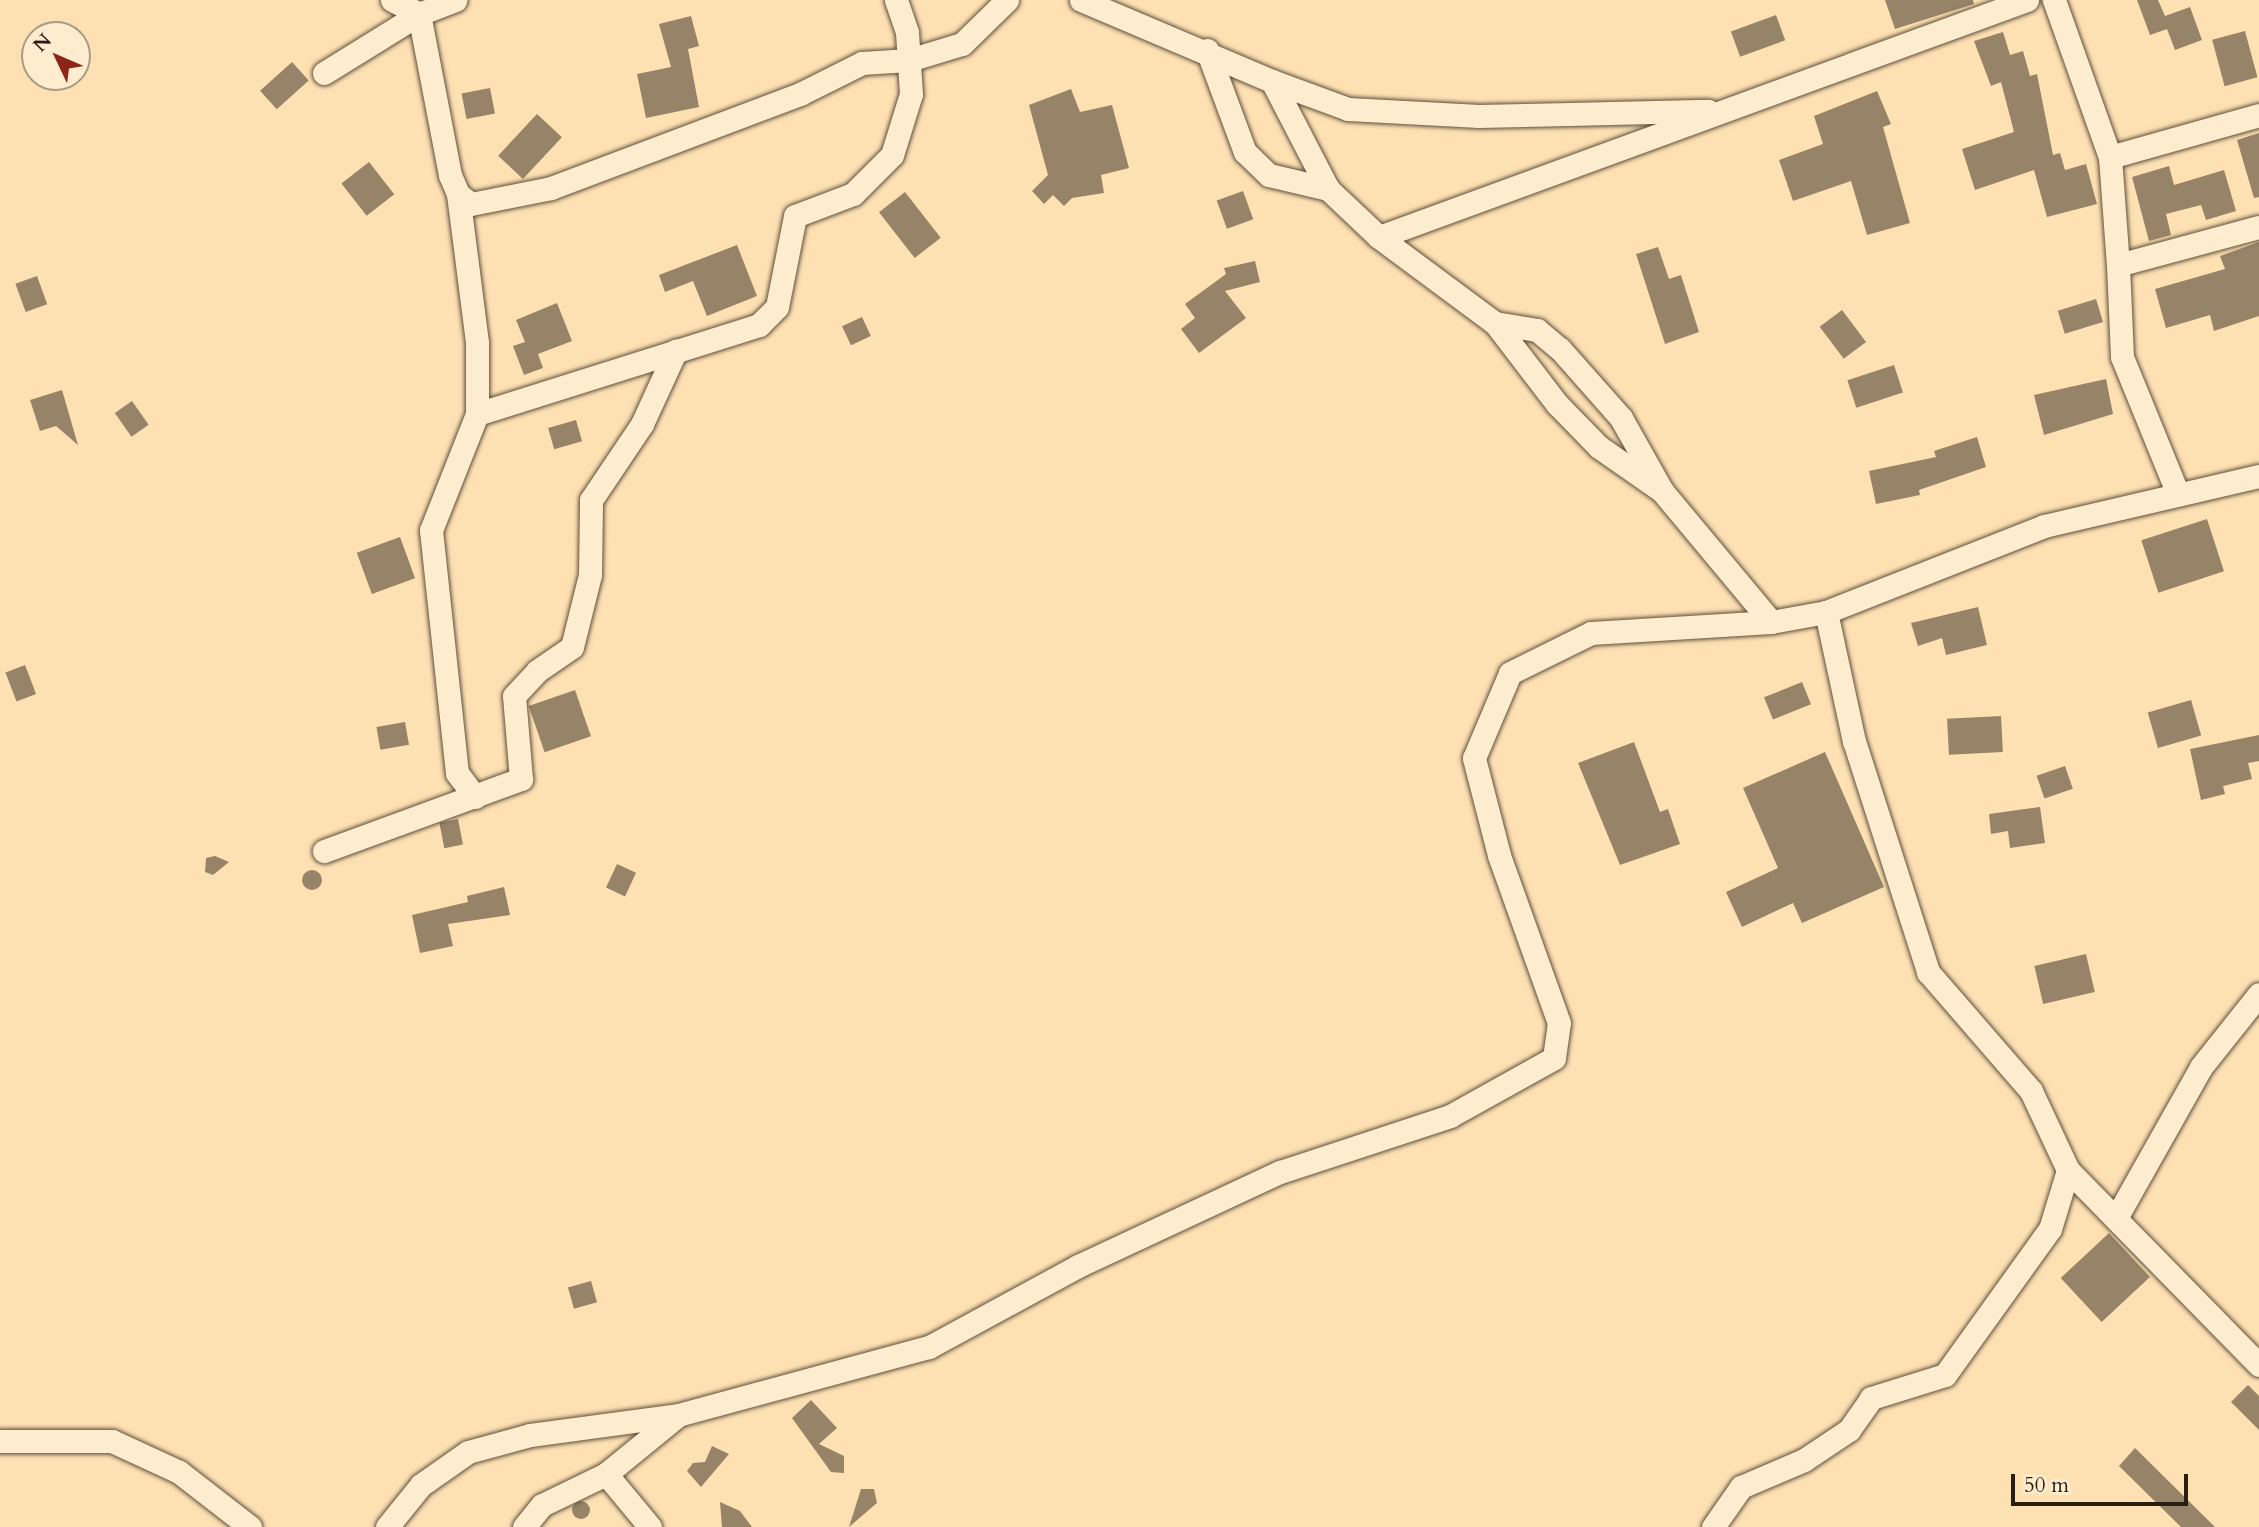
<!DOCTYPE html>
<html>
<head>
<meta charset="utf-8">
<style>
	body { margin:0 }
	#map { position:relative; width:2259px; height:1527px; overflow:hidden; background:#fee1b3; font-family:Cardo,serif }
	div>[style] { position:absolute }
	.building>* { inset:0; background:#978367; transform-origin:0 0 }
	.round { border-radius:50% }
	.roads { filter:drop-shadow(0 0 2px #5e4f3c) drop-shadow(0 0 2px #5e4f3c) }
	.minor>* { height:23px; margin:-11.5px; padding:0 11.5px; transform-origin:11.5px; border-radius:11.5px; background:#feecce }
	span { translate:-50% -50%; white-space:nowrap; text-align:center; line-height:1.15; -webkit-text-stroke:5px #feecce; paint-order:stroke }
	.north { position:absolute; left:21px; top:21px; width:70px; height:70px; box-sizing:border-box; background:#feecce; border:2px solid #a89a84; border-radius:50%; rotate:314deg; font-size:19px; font-weight:700; line-height:28px; text-align:center; color:#281e14 }
	.north::after { content:''; display:block; margin:auto; width:24px; height:32px; background:#8f2418; clip-path:polygon(50% 0,100% 100%,50% 72%,0 100%) }
	.scale { position:absolute; left:2011px; top:1474px; width:177px; height:32px; box-sizing:border-box; border:4px solid #281e14; border-top:0; padding-left:9px; font-size:21px; line-height:24px; white-space:nowrap; color:#281e14; -webkit-text-stroke:5px #feecce; paint-order:stroke }
</style>
</head>
<body>
<div id="map">
	<div class="building">
		<div style="clip-path:polygon(1885px 0,1973px 0,1974px 4px,1895px 29px)"></div>
		<div style="clip-path:polygon(2137px 0,2158px 0,2165px 16px,2190px 7px,2202px 40px,2175px 50px,2167px 29px,2150px 35px)"></div>
		<div style="left:1776px;top:15px;width:27px;height:48px;rotate:70deg"></div>
		<div style="clip-path:polygon(691px 16px,699px 46px,688px 49px,699px 107px,646px 118px,637px 74px,671px 67px,659px 24px)"></div>
		<div style="left:2245px;top:31px;width:48px;height:34px;rotate:75deg"></div>
		<div style="clip-path:polygon(2003px 32px,2010px 55px,2023px 51px,2030px 76px,2037px 74px,2053px 155px,2060px 153px,2065px 170px,2086px 164px,2097px 204px,2047px 217px,2034px 170px,1975px 190px,1962px 149px,2014px 132px,2001px 82px,1991px 86px,1974px 41px)"></div>
		<div style="left:292px;top:62px;width:25px;height:43px;rotate:48deg"></div>
		<div style="left:490px;top:88px;width:26px;height:29px;rotate:79deg"></div>
		<div style="clip-path:polygon(1071px 89px,1080px 112px,1112px 105px,1129px 168px,1101px 175px,1104px 193px,1072px 198px,1064px 206px,1053px 195px,1044px 204px,1032px 191px,1048px 175px,1029px 105px)"></div>
		<div style="clip-path:polygon(1877px 91px,1891px 124px,1883px 127px,1910px 223px,1867px 235px,1851px 181px,1793px 201px,1779px 160px,1823px 144px,1814px 116px)"></div>
		<div style="left:537px;top:114px;width:34px;height:57px;rotate:43deg"></div>
		<div style="clip-path:polygon(2259px 133px,2259px 197px,2254px 198px,2237px 140px)"></div>
		<div style="left:369px;top:162px;width:41px;height:35px;rotate:52deg"></div>
		<div style="clip-path:polygon(2169px 166px,2174px 185px,2224px 170px,2236px 211px,2206px 220px,2201px 205px,2166px 214px,2171px 235px,2149px 241px,2132px 177px)"></div>
		<div style="left:1243px;top:191px;width:30px;height:28px;rotate:70deg"></div>
		<div style="left:905px;top:192px;width:58px;height:33px;rotate:52deg"></div>
		<div style="clip-path:polygon(2259px 242px,2259px 316px,2214px 331px,2210px 315px,2166px 328px,2155px 289px,2225px 269px,2220px 256px)"></div>
		<div style="clip-path:polygon(737px 245px,757px 296px,707px 316px,693px 281px,665px 292px,659px 275px)"></div>
		<div style="clip-path:polygon(1658px 247px,1669px 279px,1681px 275px,1699px 332px,1665px 344px,1636px 254px)"></div>
		<div style="clip-path:polygon(1255px 261px,1260px 282px,1225px 291px,1246px 318px,1199px 353px,1181px 329px,1195px 318px,1185px 304px,1226px 274px,1224px 268px)"></div>
		<div style="left:37px;top:276px;width:30px;height:23px;rotate:70deg"></div>
		<div style="left:2096px;top:299px;width:24px;height:40px;rotate:73deg"></div>
		<div style="clip-path:polygon(557px 303px,572px 341px,538px 354px,543px 368px,524px 375px,513px 346px,525px 342px,516px 320px)"></div>
		<div style="left:1842px;top:310px;width:40px;height:28px;rotate:53deg"></div>
		<div style="left:862px;top:317px;width:21px;height:22px;rotate:65deg"></div>
		<div style="left:1894px;top:365px;width:29px;height:49px;rotate:72deg"></div>
		<div style="clip-path:polygon(2106px 379px,2113px 414px,2044px 435px,2034px 395px)"></div>
		<div style="clip-path:polygon(62px 390px,78px 445px,56px 426px,40px 431px,30px 400px)"></div>
		<div style="left:132px;top:401px;width:29px;height:21px;rotate:55deg"></div>
		<div style="left:576px;top:420px;width:22px;height:29px;rotate:74deg"></div>
		<div style="clip-path:polygon(1977px 437px,1986px 467px,1919px 490px,1920px 495px,1876px 504px,1869px 471px,1936px 457px,1934px 451px)"></div>
		<div style="left:2207px;top:519px;width:55px;height:69px;rotate:72deg"></div>
		<div style="left:400px;top:537px;width:44px;height:46px;rotate:70deg"></div>
		<div style="clip-path:polygon(1978px 607px,1987px 645px,1946px 655px,1942px 638px,1918px 646px,1911px 623px)"></div>
		<div style="left:25px;top:665px;width:31px;height:21px;rotate:69deg"></div>
		<div style="left:1802px;top:682px;width:24px;height:41px;rotate:68deg"></div>
		<div style="left:575px;top:690px;width:49px;height:49px;rotate:71deg"></div>
		<div style="left:2191px;top:700px;width:37px;height:45px;rotate:74deg"></div>
		<div style="left:2001px;top:716px;width:36px;height:54px;rotate:87deg"></div>
		<div style="left:405px;top:722px;width:23px;height:29px;rotate:80deg"></div>
		<div style="clip-path:polygon(2259px 735px,2259px 761px,2248px 763px,2252px 779px,2223px 786px,2225px 794px,2201px 800px,2190px 749px)"></div>
		<div style="clip-path:polygon(1634px 742px,1660px 812px,1668px 809px,1680px 844px,1620px 865px,1578px 763px)"></div>
		<div style="clip-path:polygon(1825px 752px,1884px 887px,1802px 923px,1793px 903px,1742px 927px,1726px 892px,1778px 868px,1743px 788px)"></div>
		<div style="left:2065px;top:766px;width:24px;height:30px;rotate:71deg"></div>
		<div style="clip-path:polygon(2040px 807px,2045px 843px,2010px 848px,2008px 831px,1991px 834px,1989px 814px)"></div>
		<div style="left:458px;top:819px;width:26px;height:19px;rotate:79deg"></div>
		<div style="clip-path:polygon(215px 856px,229px 862px,213px 875px,205px 872px,206px 858px)"></div>
		<div style="left:617px;top:864px;width:21px;height:26px;rotate:25deg"></div>
		<div class="round" style="left:302px;top:870px;width:20px;height:20px"></div>
		<div style="clip-path:polygon(504px 887px,510px 915px,448px 924px,453px 946px,420px 953px,412px 915px,468px 902px,467px 896px)"></div>
		<div style="left:2086px;top:954px;width:39px;height:53px;rotate:77deg"></div>
		<div style="left:2109px;top:1233px;width:60px;height:66px;rotate:47deg"></div>
		<div style="left:591px;top:1281px;width:22px;height:24px;rotate:74deg"></div>
		<div style="clip-path:polygon(2248px 1385px,2259px 1396px,2259px 1430px,2231px 1402px)"></div>
		<div style="clip-path:polygon(811px 1400px,837px 1428px,819px 1444px,844px 1456px,844px 1473px,831px 1472px,792px 1418px)"></div>
		<div style="clip-path:polygon(712px 1446px,729px 1454px,701px 1487px,687px 1471px,693px 1463px,705px 1462px)"></div>
		<div style="clip-path:polygon(2135px 1448px,2215px 1527px,2181px 1527px,2119px 1466px)"></div>
		<div style="clip-path:polygon(861px 1489px,874px 1489px,877px 1503px,849px 1527px)"></div>
		<div class="round" style="left:572px;top:1501px;width:18px;height:18px"></div>
		<div style="clip-path:polygon(720px 1502px,740px 1511px,752px 1527px,722px 1527px)"></div>
	</div>
	<div class="roads">
		<div class="minor">
			<div style="left:392px;top:0;width:30px;rotate:27deg"></div>
			<div style="left:419px;top:14px;width:39px;rotate:-21deg"></div>
			<div style="left:1081px;top:0;width:207px;rotate:23deg"></div>
			<div style="left:1272px;top:81px;width:122px;rotate:62.6deg"></div>
			<div style="left:1328px;top:189px;width:70px;rotate:43.3deg"></div>
			<div style="left:1379px;top:237px;width:144px;rotate:36.6deg"></div>
			<div style="left:1495px;top:323px;width:102px;rotate:52.6deg"></div>
			<div style="left:1557px;top:404px;width:60px;rotate:45.7deg"></div>
			<div style="left:1599px;top:447px;width:77px;rotate:34.9deg"></div>
			<div style="left:1662px;top:491px;width:170px;rotate:50.2deg"></div>
			<div style="left:2054px;top:0;width:167px;rotate:70.4deg"></div>
			<div style="left:2110px;top:157px;width:155px;rotate:-15.7deg"></div>
			<div style="left:1207px;top:50px;width:109px;rotate:69.6deg"></div>
			<div style="left:1245px;top:152px;width:33px;rotate:44deg"></div>
			<div style="left:1269px;top:175px;width:61px;rotate:13.3deg"></div>
			<div style="left:324px;top:73px;width:112px;rotate:-31.8deg"></div>
			<div style="left:419px;top:14px;width:164px;rotate:79.1deg"></div>
			<div style="left:450px;top:175px;width:21px;rotate:67deg"></div>
			<div style="left:458px;top:194px;width:16px;rotate:38deg"></div>
			<div style="left:471px;top:204px;width:82px;rotate:-11.3deg"></div>
			<div style="left:551px;top:188px;width:266px;rotate:-20.7deg"></div>
			<div style="left:800px;top:94px;width:69px;rotate:-26.6deg"></div>
			<div style="left:862px;top:63px;width:47px;rotate:-3.7deg"></div>
			<div style="left:909px;top:60px;width:55px;rotate:-16.8deg"></div>
			<div style="left:962px;top:44px;width:63px;rotate:-44.4deg"></div>
			<div style="left:1272px;top:81px;width:81px;rotate:20.2deg"></div>
			<div style="left:1348px;top:109px;width:131px;rotate:3.1deg"></div>
			<div style="left:1479px;top:116px;width:229px;rotate:-1.3deg"></div>
			<div style="left:2110px;top:157px;width:108px;rotate:85.8deg"></div>
			<div style="left:2118px;top:265px;width:146px;rotate:-15.1deg"></div>
			<div style="left:458px;top:194px;width:150px;rotate:82.7deg"></div>
			<div style="left:477px;top:343px;width:71px;rotate:90deg"></div>
			<div style="left:477px;top:414px;width:125px;rotate:111.6deg"></div>
			<div style="left:431px;top:530px;width:244px;rotate:83.9deg"></div>
			<div style="left:457px;top:773px;width:30px;rotate:53deg"></div>
			<div style="left:1379px;top:237px;width:690px;rotate:-20.09deg"></div>
			<div style="left:2118px;top:265px;width:92px;rotate:87.5deg"></div>
			<div style="left:2122px;top:357px;width:148px;rotate:67.8deg"></div>
			<div style="left:1495px;top:323px;width:43px;rotate:9.5deg"></div>
			<div style="left:1537px;top:330px;width:30px;rotate:40deg"></div>
			<div style="left:1560px;top:349px;width:92px;rotate:48.5deg"></div>
			<div style="left:1621px;top:418px;width:81px;rotate:60.6deg"></div>
			<div style="left:477px;top:414px;width:296px;rotate:-17.5deg"></div>
			<div style="left:759px;top:325px;width:25px;rotate:-45deg"></div>
			<div style="left:777px;top:307px;width:93px;rotate:-78.8deg"></div>
			<div style="left:795px;top:216px;width:62px;rotate:-20.8deg"></div>
			<div style="left:853px;top:194px;width:55px;rotate:-45deg"></div>
			<div style="left:892px;top:155px;width:64px;rotate:-72.7deg"></div>
			<div style="left:911px;top:94px;width:62px;rotate:-93.7deg"></div>
			<div style="left:907px;top:32px;width:34px;rotate:-109deg"></div>
			<div style="left:1826px;top:612px;width:132px;rotate:77.8deg"></div>
			<div style="left:1854px;top:741px;width:243px;rotate:72.2deg"></div>
			<div style="left:1928px;top:972px;width:157px;rotate:49.1deg"></div>
			<div style="left:2031px;top:1091px;width:87px;rotate:64.9deg"></div>
			<div style="left:2068px;top:1170px;width:273px;rotate:45.6deg"></div>
			<div style="left:324px;top:851px;width:210px;rotate:-20.1deg"></div>
			<div style="left:521px;top:779px;width:83px;rotate:-94.8deg"></div>
			<div style="left:514px;top:696px;width:34px;rotate:-47deg"></div>
			<div style="left:537px;top:671px;width:42px;rotate:-34.4deg"></div>
			<div style="left:572px;top:647px;width:74px;rotate:-76deg"></div>
			<div style="left:590px;top:575px;width:75px;rotate:-89.2deg"></div>
			<div style="left:591px;top:500px;width:92px;rotate:-56.1deg"></div>
			<div style="left:642px;top:424px;width:81px;rotate:-65.3deg"></div>
			<div style="left:2116px;top:1218px;width:173px;rotate:-60.6deg"></div>
			<div style="left:2201px;top:1067px;width:93px;rotate:-51.5deg"></div>
			<div style="left:0;top:1441px;width:112px"></div>
			<div style="left:112px;top:1441px;width:74px;rotate:24.8deg"></div>
			<div style="left:179px;top:1472px;width:90px;rotate:37.8deg"></div>
			<div style="left:606px;top:1474px;width:69px;rotate:50.3deg"></div>
			<div style="left:387px;top:1527px;width:54px;rotate:-51deg"></div>
			<div style="left:421px;top:1485px;width:57px;rotate:-35.1deg"></div>
			<div style="left:468px;top:1452px;width:64px;rotate:-15.3deg"></div>
			<div style="left:530px;top:1435px;width:149px;rotate:-7.7deg"></div>
			<div style="left:678px;top:1415px;width:260px;rotate:-15.2deg"></div>
			<div style="left:929px;top:1347px;width:170px;rotate:-28.5deg"></div>
			<div style="left:1078px;top:1266px;width:223px;rotate:-25deg"></div>
			<div style="left:1280px;top:1172px;width:179px;rotate:-18.2deg"></div>
			<div style="left:1450px;top:1116px;width:119px;rotate:-29.1deg"></div>
			<div style="left:1554px;top:1058px;width:35px;rotate:-82deg"></div>
			<div style="left:1559px;top:1023px;width:178px;rotate:-109.7deg"></div>
			<div style="left:1499px;top:855px;width:100px;rotate:-104.5deg"></div>
			<div style="left:1474px;top:758px;width:92px;rotate:-67deg"></div>
			<div style="left:1510px;top:673px;width:90px;rotate:-26.3deg"></div>
			<div style="left:1591px;top:633px;width:180px;rotate:-3.5deg"></div>
			<div style="left:1771px;top:622px;width:56px;rotate:-10.3deg"></div>
			<div style="left:1826px;top:612px;width:234px;rotate:-21.5deg"></div>
			<div style="left:2044px;top:526px;width:221px;rotate:-13.1deg"></div>
			<div style="left:524px;top:1527px;width:28px;rotate:-51deg"></div>
			<div style="left:542px;top:1505px;width:71px;rotate:-25.8deg"></div>
			<div style="left:606px;top:1474px;width:90px;rotate:-39.2deg"></div>
			<div style="left:1713px;top:1527px;width:49px;rotate:-55deg"></div>
			<div style="left:1741px;top:1487px;width:69px;rotate:-23.2deg"></div>
			<div style="left:1804px;top:1460px;width:54px;rotate:-33.7deg"></div>
			<div style="left:1849px;top:1430px;width:39px;rotate:-55deg"></div>
			<div style="left:1871px;top:1398px;width:77px;rotate:-17.3deg"></div>
			<div style="left:1945px;top:1375px;width:180px;rotate:-54.3deg"></div>
			<div style="left:2050px;top:1229px;width:62px;rotate:-73deg"></div>
		</div>
	</div>
	<div class="north">N</div>
	<div class="scale">50 m</div>
</div>
</body>
</html>
